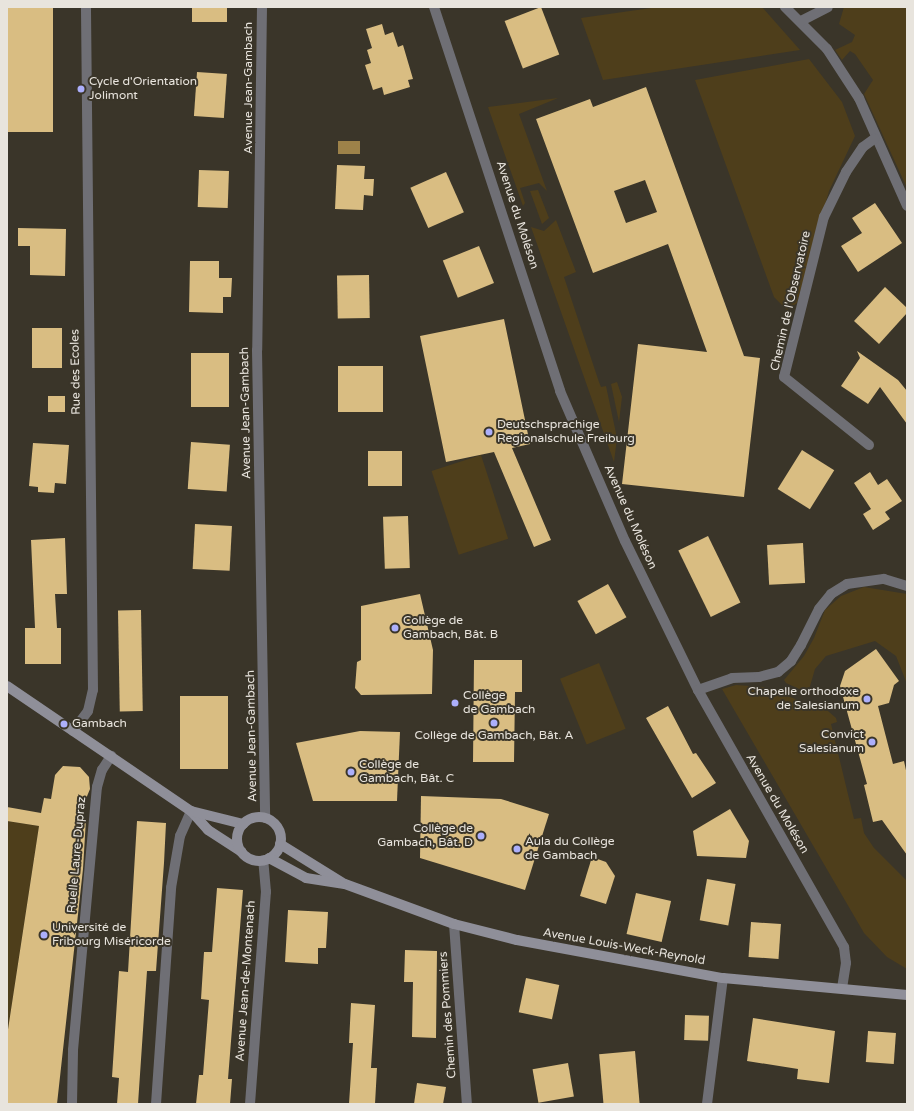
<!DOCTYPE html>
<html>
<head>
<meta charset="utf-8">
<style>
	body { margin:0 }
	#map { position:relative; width:914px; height:1111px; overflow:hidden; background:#3a3529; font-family:"Varela Round",sans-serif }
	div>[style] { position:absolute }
	.green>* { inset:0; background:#4e3e1b; transform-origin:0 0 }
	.water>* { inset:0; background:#9d8249; transform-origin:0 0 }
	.building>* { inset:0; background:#d9bd82; transform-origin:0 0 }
	.minor>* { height:10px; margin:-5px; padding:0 5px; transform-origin:5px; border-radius:5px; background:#6f6f75 }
	.secondary>* { height:10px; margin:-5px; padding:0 5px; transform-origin:5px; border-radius:5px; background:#8f8f99 }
	.secondary>.ring { margin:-5px; padding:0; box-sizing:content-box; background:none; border:10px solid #8f8f99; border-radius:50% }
	.dots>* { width:11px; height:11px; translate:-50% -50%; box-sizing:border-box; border:2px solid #3a3529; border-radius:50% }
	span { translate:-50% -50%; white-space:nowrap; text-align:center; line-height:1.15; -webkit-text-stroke:4px #3a3529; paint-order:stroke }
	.poi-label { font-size:12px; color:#e8e4dd }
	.left { translate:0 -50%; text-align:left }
	.right { translate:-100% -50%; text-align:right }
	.street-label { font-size:12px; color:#e8e4dd }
	.frame { position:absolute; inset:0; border:8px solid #e8e4dd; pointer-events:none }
</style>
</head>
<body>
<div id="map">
	<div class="green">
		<div style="clip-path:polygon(658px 7px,762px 7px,800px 50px,603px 80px,581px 18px)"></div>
		<div style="clip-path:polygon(844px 7px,907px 7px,907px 188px,864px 94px,873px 80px,855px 54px,850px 51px,842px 60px,835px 50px,852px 42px,855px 35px,839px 24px)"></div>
		<div style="clip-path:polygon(809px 59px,842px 102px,855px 136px,829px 191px,797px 303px,787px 310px,774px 297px,695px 80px)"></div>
		<div style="clip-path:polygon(558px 98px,519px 114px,547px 191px,539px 183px,520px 188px,525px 203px,523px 206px,488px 107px)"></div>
		<div style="clip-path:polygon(538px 190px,549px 218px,542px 224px,530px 191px)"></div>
		<div style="clip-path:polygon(556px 220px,576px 272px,564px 277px,599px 382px,601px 387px,606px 386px,617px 438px,614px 462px,531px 227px,544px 231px)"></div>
		<div style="clip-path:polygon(617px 382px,622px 397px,619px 422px,611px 384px)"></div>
		<div style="left:481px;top:455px;width:88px;height:52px;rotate:72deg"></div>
		<div style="clip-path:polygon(864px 587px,907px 594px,907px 684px,896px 656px,875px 641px,826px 656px,815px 669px,808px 693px,786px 683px,784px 680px,804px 656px,814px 638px,825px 610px,841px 596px)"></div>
		<div style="left:599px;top:663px;width:71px;height:42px;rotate:68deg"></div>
		<div style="clip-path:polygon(736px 685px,763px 687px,828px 711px,836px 718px,837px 722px,831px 724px,854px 819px,861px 818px,864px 833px,874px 848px,907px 881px,907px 969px,887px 957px,864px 933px,722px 689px)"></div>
		<div style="clip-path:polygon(7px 821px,39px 826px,7px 1036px)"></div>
	</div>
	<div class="water">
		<div style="left:338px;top:141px;width:22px;height:13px"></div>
	</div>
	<div class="building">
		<div style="left:7px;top:7px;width:46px;height:125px"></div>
		<div style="left:192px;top:7px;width:35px;height:15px"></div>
		<div style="left:541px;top:7px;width:51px;height:39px;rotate:69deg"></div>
		<div style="clip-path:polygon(382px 24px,385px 35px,393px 32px,398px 47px,403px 45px,413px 79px,408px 80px,410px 87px,384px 95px,382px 87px,373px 90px,365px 65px,371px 63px,367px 50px,372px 48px,366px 29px)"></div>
		<div style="left:197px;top:72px;width:30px;height:44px;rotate:4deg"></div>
		<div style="clip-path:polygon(evenodd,646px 87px,744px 356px,760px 358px,744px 497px,622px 484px,638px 344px,707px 352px,668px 244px,593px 273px,536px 119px,590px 99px,593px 107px,646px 87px,645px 180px,657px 212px,626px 223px,614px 191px,645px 180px)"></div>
		<div style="clip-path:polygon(337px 165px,365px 166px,364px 179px,374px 179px,373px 196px,364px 195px,363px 210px,335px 209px)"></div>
		<div style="left:199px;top:170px;width:30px;height:37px;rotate:2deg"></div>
		<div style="left:446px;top:172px;width:44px;height:39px;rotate:66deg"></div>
		<div style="clip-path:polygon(875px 203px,902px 243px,858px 272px,841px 246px,862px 233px,852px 218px)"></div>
		<div style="clip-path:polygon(18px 228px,66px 229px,65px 276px,30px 275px,30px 246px,18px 246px)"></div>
		<div style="left:479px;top:246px;width:40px;height:39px;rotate:68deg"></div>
		<div style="clip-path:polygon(190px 261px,219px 261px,219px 278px,232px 278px,231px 297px,223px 297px,223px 313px,189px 312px)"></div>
		<div style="left:369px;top:275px;width:43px;height:32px;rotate:89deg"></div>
		<div style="clip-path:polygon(885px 287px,907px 308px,907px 313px,879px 344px,854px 321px)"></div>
		<div style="clip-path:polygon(504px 319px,530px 444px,512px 448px,551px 540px,534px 547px,494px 452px,446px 462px,420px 336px)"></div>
		<div style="left:32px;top:328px;width:30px;height:40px"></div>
		<div style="clip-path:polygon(857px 351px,898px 380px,907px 391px,907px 424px,880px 387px,868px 404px,841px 386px,860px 358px)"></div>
		<div style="left:191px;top:353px;width:38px;height:54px"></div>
		<div style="left:383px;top:366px;width:46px;height:45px;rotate:90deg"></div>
		<div style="left:65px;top:396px;width:16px;height:17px;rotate:90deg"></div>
		<div style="left:191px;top:442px;width:39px;height:47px;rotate:4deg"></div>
		<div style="clip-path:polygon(33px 443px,69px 445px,66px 484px,55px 483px,54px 493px,38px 492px,38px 487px,29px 486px)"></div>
		<div style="left:802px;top:450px;width:38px;height:46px;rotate:32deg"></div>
		<div style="left:368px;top:451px;width:34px;height:35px"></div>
		<div style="clip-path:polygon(870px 472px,878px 485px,887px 479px,902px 501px,885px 512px,890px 519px,873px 530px,863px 514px,871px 509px,854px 483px)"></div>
		<div style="left:408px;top:516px;width:52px;height:25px;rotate:88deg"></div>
		<div style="left:195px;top:524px;width:37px;height:45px;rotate:3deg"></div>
		<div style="left:708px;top:536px;width:74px;height:33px;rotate:64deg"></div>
		<div style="clip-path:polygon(65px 538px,67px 594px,55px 594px,57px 628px,61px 628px,61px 664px,25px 664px,25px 628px,35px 628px,31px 540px)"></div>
		<div style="left:803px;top:543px;width:40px;height:36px;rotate:87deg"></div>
		<div style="left:608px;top:584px;width:38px;height:35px;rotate:61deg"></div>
		<div style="clip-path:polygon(420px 594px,433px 650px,432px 694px,361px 695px,355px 688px,357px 662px,361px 660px,361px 606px)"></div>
		<div style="left:141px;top:610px;width:101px;height:23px;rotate:89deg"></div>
		<div style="clip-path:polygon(876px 649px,899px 681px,894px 685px,889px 703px,878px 706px,893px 764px,904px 761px,907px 775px,907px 855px,882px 820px,873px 822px,864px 785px,867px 784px,840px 686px,845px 671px)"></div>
		<div style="clip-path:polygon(474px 660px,522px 660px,522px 692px,515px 692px,514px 762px,473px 762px)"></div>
		<div style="left:180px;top:696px;width:48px;height:73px"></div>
		<div style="clip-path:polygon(668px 706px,693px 754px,696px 753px,716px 783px,692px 798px,646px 718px)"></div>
		<div style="clip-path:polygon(360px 731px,400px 732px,397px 801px,313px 801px,296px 743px)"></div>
		<div style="clip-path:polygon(63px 766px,80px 767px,89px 777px,90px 789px,78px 818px,86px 819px,83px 869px,57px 1104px,7px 1104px,7px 1036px,39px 826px,7px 821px,7px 807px,41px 813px,44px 798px,51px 799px,55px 775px)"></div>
		<div style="clip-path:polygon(421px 796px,501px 799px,549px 814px,525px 890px,420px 858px)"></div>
		<div style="clip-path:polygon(730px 809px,749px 841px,746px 858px,697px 856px,693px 831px)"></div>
		<div style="clip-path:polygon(137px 821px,166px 823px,164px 863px,156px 971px,147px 971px,138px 1104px,117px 1104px,119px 1078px,112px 1077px,119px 971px,128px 972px)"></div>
		<div style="clip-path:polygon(592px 857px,606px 862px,615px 876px,606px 904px,580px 896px)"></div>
		<div style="left:707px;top:879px;width:29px;height:42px;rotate:10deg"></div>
		<div style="clip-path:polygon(217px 888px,243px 890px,228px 1079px,232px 1079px,230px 1104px,196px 1104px,199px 1075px,203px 1075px,209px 1000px,201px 999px,204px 952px,212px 952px)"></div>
		<div style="left:636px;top:893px;width:36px;height:42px;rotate:13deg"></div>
		<div style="clip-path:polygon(288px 910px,328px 912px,326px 948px,318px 948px,318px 964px,285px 962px)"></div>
		<div style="left:751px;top:922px;width:30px;height:35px;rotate:4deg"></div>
		<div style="clip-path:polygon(405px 950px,437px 951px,436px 1038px,412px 1037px,413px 982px,404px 982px)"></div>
		<div style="left:526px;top:978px;width:34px;height:35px;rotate:12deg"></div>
		<div style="clip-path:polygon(351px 1003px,375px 1005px,371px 1068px,377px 1068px,375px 1104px,349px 1104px,353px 1043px,349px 1043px)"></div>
		<div style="left:685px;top:1015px;width:24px;height:25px;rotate:2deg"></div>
		<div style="clip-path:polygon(753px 1018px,835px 1031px,829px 1083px,797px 1079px,798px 1069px,747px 1061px)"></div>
		<div style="left:868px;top:1031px;width:28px;height:31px;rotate:4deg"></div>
		<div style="left:635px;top:1051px;width:53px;height:36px;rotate:85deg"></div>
		<div style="left:568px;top:1063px;width:34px;height:36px;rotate:80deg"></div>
		<div style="clip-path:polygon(417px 1083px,446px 1087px,443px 1104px,414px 1104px)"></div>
	</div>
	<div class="minor">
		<div style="left:262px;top:7px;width:343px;rotate:90.8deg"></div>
		<div style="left:257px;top:350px;width:468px;rotate:89deg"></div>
		<div style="left:434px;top:7px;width:404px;rotate:71.8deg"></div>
		<div style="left:560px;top:391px;width:163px;rotate:66.6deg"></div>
		<div style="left:625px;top:541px;width:166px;rotate:63.9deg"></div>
		<div style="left:698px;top:690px;width:296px;rotate:60.4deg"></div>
		<div style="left:844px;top:947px;width:16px;rotate:83deg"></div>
		<div style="left:846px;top:963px;width:26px;rotate:99deg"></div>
		<div style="left:785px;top:7px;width:59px;rotate:45deg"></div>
		<div style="left:827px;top:49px;width:59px;rotate:56.9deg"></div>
		<div style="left:859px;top:98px;width:118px;rotate:66deg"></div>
		<div style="left:801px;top:21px;width:30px;rotate:-27deg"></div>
		<div style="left:869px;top:445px;width:109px;rotate:-141.3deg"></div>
		<div style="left:784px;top:377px;width:165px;rotate:-76deg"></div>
		<div style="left:824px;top:217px;width:50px;rotate:-63.9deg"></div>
		<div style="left:846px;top:172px;width:30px;rotate:-56deg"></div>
		<div style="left:863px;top:147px;width:14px;rotate:-36deg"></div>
		<div style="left:698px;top:690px;width:36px;rotate:-19deg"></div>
		<div style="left:732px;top:678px;width:27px;rotate:-2deg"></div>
		<div style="left:759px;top:677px;width:20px;rotate:-15deg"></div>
		<div style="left:778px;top:672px;width:17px;rotate:-40deg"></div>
		<div style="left:791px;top:661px;width:19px;rotate:-58deg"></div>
		<div style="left:801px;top:645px;width:40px;rotate:-63.4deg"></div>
		<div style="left:819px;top:609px;width:19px;rotate:-51deg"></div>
		<div style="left:831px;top:594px;width:19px;rotate:-32deg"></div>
		<div style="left:847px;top:584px;width:37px;rotate:-8deg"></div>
		<div style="left:884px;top:579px;width:24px;rotate:17deg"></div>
		<div style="left:73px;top:731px;width:25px;rotate:-53deg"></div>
		<div style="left:88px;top:711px;width:22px;rotate:-77deg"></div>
		<div style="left:93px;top:690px;width:683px;rotate:-90.59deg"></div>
		<div style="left:454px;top:924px;width:180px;rotate:85.9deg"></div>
		<div style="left:72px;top:1104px;width:54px;rotate:-88.9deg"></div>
		<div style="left:73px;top:1050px;width:264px;rotate:-84.8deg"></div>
		<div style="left:97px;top:787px;width:18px;rotate:-74deg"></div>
		<div style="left:102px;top:770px;width:17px;rotate:-57deg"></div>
		<div style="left:156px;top:1104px;width:217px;rotate:-86deg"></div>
		<div style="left:171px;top:888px;width:53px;rotate:-80.2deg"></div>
		<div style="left:180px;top:836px;width:27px;rotate:-66deg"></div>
		<div style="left:250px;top:1104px;width:213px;rotate:-85.7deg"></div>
		<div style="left:266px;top:892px;width:32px;rotate:-95deg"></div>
		<div style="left:707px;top:1104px;width:127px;rotate:-82.8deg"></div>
	</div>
	<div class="secondary">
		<div style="left:7px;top:686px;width:222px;rotate:34.2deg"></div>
		<div style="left:191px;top:811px;width:25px;rotate:48deg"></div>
		<div style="left:208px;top:830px;width:40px;rotate:32.9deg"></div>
		<div style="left:191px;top:811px;width:54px;rotate:14deg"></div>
		<div class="ring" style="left:237px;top:817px;width:34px;height:34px"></div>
		<div style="left:280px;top:844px;width:74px;rotate:31.8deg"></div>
		<div style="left:269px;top:858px;width:42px;rotate:28.4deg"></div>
		<div style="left:306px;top:878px;width:39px;rotate:9deg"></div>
		<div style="left:345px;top:884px;width:116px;rotate:20.2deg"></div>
		<div style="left:454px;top:924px;width:65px;rotate:14.3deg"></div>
		<div style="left:517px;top:940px;width:209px;rotate:10.5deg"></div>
		<div style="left:723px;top:978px;width:185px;rotate:5.3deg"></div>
	</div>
	<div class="dots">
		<div style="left:81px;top:89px;background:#acaffb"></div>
		<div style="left:489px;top:432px;background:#acaffb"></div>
		<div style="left:395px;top:628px;background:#acaffb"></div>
		<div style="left:867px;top:699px;background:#acaffb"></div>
		<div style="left:455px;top:703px;background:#acaffb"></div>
		<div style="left:494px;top:723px;background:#acaffb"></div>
		<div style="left:64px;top:724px;background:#acaffb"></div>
		<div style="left:872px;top:742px;background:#acaffb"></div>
		<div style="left:351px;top:772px;background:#acaffb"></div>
		<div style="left:481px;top:836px;background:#acaffb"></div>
		<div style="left:517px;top:849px;background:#acaffb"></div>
		<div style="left:44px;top:935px;background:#acaffb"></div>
	</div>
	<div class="poi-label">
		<span class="left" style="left:89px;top:89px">Cycle d'Orientation<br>Jolimont</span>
		<span class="left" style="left:497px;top:432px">Deutschsprachige<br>Regionalschule Freiburg</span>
		<span class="left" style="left:403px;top:628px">Collège de<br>Gambach, Bât. B</span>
		<span class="right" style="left:859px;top:699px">Chapelle orthodoxe<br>de Salesianum</span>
		<span class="left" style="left:463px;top:703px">Collège<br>de Gambach</span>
		<span class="left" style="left:72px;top:724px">Gambach</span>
		<span class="right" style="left:864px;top:742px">Convict<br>Salesianum</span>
		<span style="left:494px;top:736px">Collège de Gambach, Bât. A</span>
		<span class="left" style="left:359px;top:772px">Collège de<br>Gambach, Bât. C</span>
		<span class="right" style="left:473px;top:836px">Collège de<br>Gambach, Bât. D</span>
		<span class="left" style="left:525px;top:849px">Aula du Collège<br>de Gambach</span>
		<span class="left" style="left:52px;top:935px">Université de<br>Fribourg Miséricorde</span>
	</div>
	<div class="street-label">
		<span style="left:249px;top:88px;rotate:-90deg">Avenue Jean-Gambach</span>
		<span style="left:517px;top:215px;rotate:72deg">Avenue du Moléson</span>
		<span style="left:791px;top:301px;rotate:-77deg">Chemin de l'Observatoire</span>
		<span style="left:76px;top:372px;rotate:-91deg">Rue des Ecoles</span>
		<span style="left:246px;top:413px;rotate:-91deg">Avenue Jean-Gambach</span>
		<span style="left:630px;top:517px;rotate:66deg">Avenue du Moléson</span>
		<span style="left:252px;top:736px;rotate:-91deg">Avenue Jean-Gambach</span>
		<span style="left:777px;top:804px;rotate:60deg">Avenue du Moléson</span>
		<span style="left:77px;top:855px;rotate:-85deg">Ruelle Laure-Dupraz</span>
		<span style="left:624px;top:947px;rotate:10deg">Avenue Louis-Weck-Reynold</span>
		<span style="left:246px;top:981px;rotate:-86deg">Avenue Jean-de-Montenach</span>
		<span style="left:448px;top:1015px;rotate:-94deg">Chemin des Pommiers</span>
	</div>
	<div class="frame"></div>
</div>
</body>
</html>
